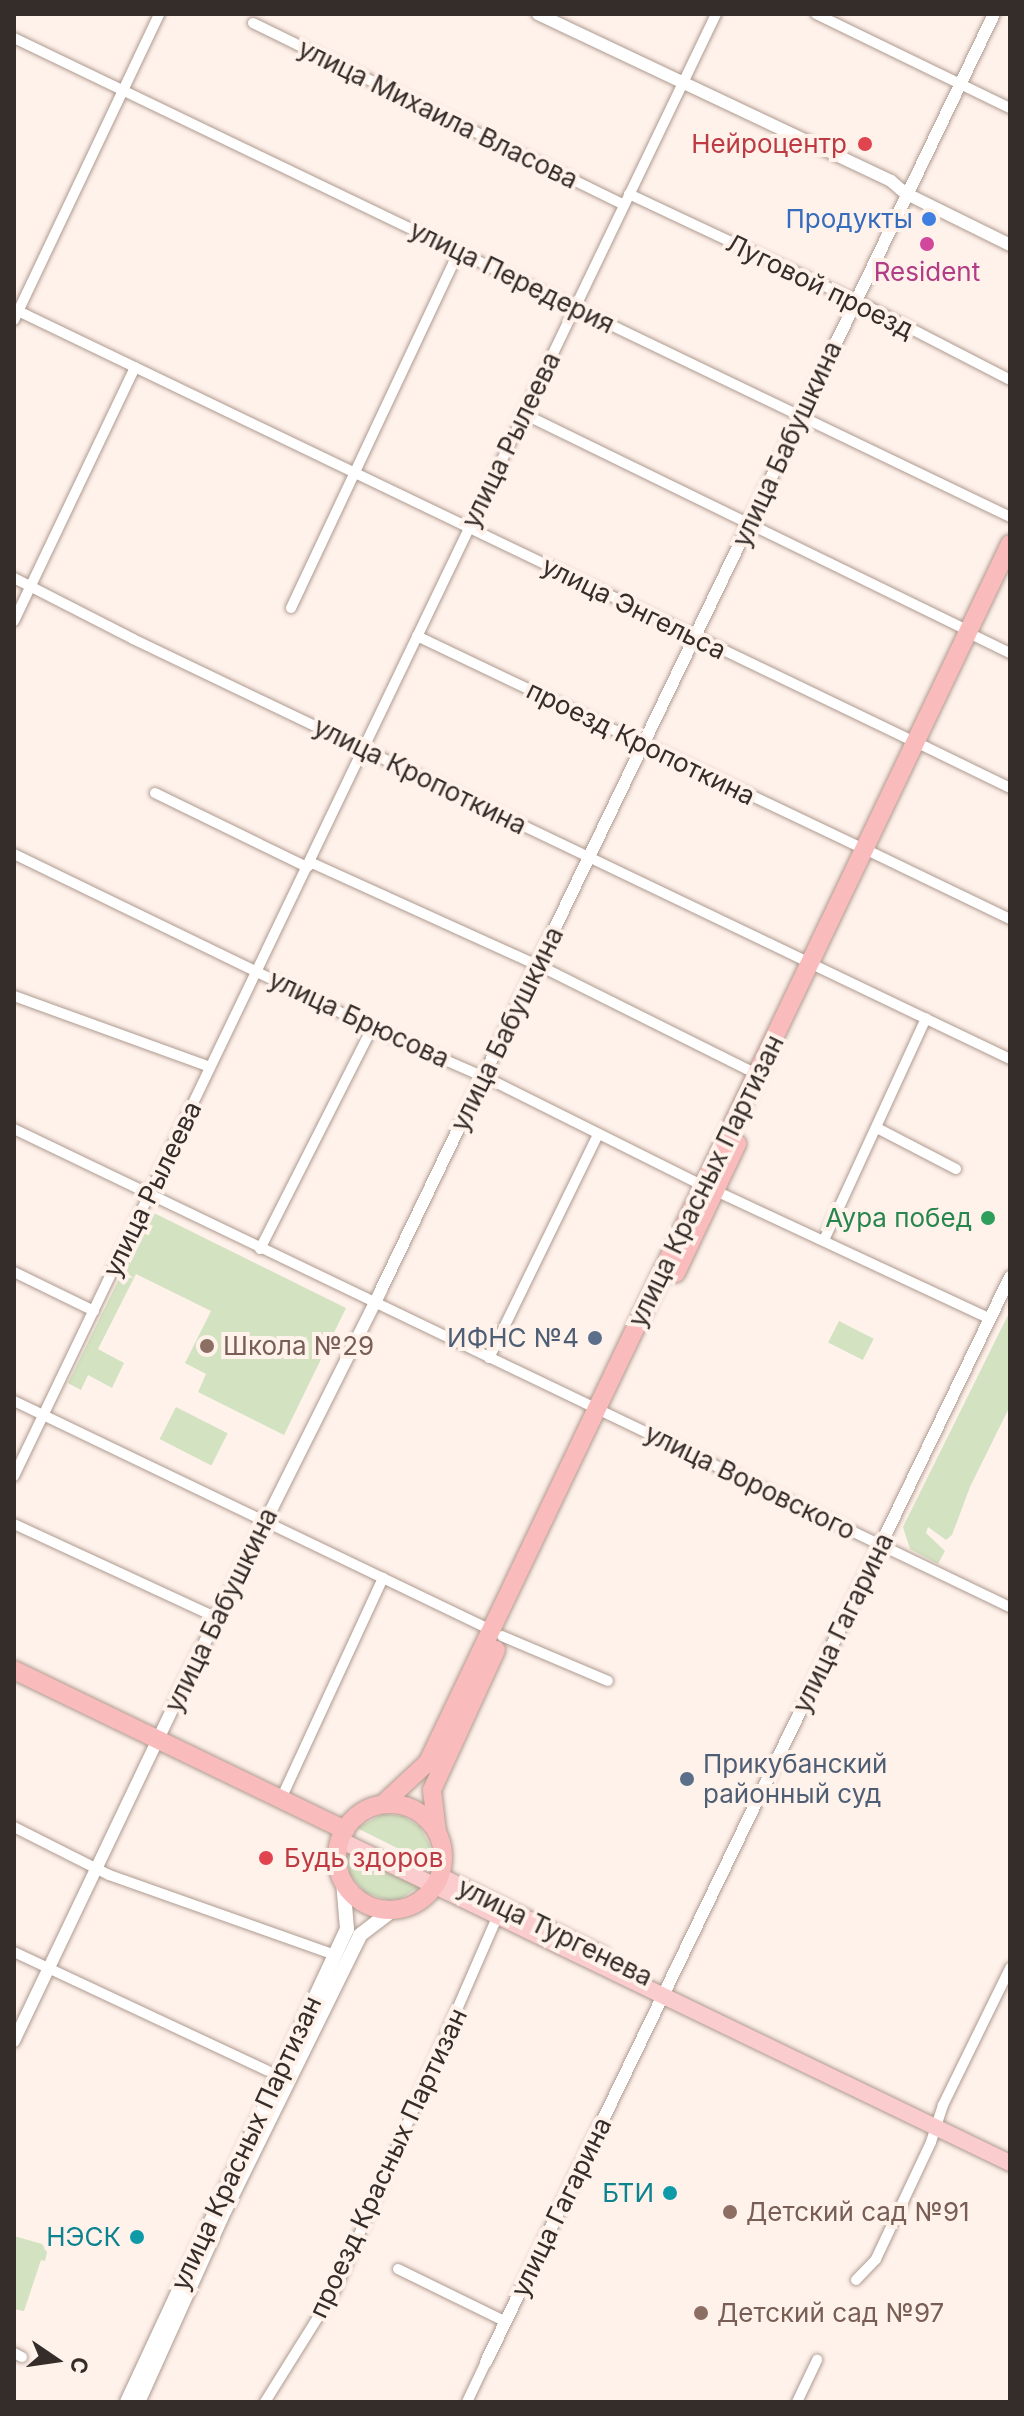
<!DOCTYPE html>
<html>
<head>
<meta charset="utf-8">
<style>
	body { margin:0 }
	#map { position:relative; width:1024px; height:2416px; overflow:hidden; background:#fff2eb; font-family:Inter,sans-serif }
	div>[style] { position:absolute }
	.green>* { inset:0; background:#d3e2c0; transform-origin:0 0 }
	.roads { filter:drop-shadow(0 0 2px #ae9b90) drop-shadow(0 0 2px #ae9b90) }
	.minor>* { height:10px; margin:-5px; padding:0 5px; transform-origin:5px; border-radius:5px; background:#fff }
	.tertiary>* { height:12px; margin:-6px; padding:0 6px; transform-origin:6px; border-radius:6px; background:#fff }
	.secondary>* { height:14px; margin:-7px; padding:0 7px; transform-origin:7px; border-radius:7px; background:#fff }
	.primary>* { height:16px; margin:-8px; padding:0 8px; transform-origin:8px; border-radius:8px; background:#fbcccd }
	.trunk>* { height:18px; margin:-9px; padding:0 9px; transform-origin:9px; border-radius:9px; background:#fabbbc }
	.trunk>.ring { margin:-9px; padding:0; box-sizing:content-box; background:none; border:18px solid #fabbbc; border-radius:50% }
	.dots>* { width:22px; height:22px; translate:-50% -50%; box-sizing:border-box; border:4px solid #fff2eb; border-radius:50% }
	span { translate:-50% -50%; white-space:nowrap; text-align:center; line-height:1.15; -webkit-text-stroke:8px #fff2eb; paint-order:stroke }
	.street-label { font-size:26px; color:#352d29 }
	.health-label { font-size:26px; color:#be3a42 }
	.right { translate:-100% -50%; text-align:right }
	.left { translate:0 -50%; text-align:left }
	.shop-label { font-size:26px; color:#366cbe }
	.hotel-label { font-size:26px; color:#b23c85 }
	.leisure-label { font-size:26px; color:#27864d }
	.service-label { font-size:26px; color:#4e5e75 }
	.education-label { font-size:26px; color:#785e54 }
	.culture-label { font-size:26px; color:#0d838f }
	.frame { position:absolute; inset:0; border:16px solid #352d29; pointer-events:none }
	.north { position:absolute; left:16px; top:2320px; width:80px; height:80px; -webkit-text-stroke:6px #fff2eb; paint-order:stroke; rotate:103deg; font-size:22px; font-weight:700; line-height:32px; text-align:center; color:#352d29 }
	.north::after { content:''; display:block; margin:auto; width:28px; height:36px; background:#352d29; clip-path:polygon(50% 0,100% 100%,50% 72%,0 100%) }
</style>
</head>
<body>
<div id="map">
	<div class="green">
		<div style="clip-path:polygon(152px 1212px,346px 1308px,284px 1435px,198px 1392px,206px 1374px,185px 1363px,211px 1311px,136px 1274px,98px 1349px,124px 1363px,112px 1388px,88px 1375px,81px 1390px,68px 1383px)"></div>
		<div style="clip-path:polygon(1010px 1311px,1010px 1406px,970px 1487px,952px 1535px,946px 1540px,928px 1527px,926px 1533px,945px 1551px,938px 1564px,910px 1549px,903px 1527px)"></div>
		<div style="left:839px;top:1321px;width:39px;height:24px;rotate:27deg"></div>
		<div style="left:176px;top:1407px;width:58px;height:36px;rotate:27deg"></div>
		<div style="clip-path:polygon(383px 1814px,403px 1816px,420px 1827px,430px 1845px,431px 1865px,357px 1828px)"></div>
		<div style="clip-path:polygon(346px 1852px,420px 1886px,400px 1899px,388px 1900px,366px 1893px,350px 1875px)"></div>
		<div style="clip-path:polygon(14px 2236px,42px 2244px,47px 2252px,45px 2261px,41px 2260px,24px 2311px,14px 2309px)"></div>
	</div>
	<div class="roads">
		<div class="minor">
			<div style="left:816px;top:14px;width:216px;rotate:25.9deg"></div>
			<div style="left:253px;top:23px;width:413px;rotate:26.1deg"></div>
			<div style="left:14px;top:38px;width:1105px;rotate:25.68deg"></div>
			<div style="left:629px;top:194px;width:261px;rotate:25.2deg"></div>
			<div style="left:865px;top:305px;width:163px;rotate:27.3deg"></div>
			<div style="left:14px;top:309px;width:1000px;rotate:25.67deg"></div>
			<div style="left:14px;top:320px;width:339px;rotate:-64.6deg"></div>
			<div style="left:524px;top:414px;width:495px;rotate:26deg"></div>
			<div style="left:14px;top:578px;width:134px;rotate:27.1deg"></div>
			<div style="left:133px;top:639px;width:751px;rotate:25.57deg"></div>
			<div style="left:291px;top:608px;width:395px;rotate:-64.8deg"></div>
			<div style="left:14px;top:621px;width:281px;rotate:-64.5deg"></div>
			<div style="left:417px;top:636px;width:495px;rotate:25.5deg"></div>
			<div style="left:977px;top:637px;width:37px;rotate:26deg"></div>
			<div style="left:924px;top:746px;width:96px;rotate:26deg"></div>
			<div style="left:155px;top:793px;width:169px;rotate:26deg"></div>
			<div style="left:307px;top:867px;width:6px;rotate:-39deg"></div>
			<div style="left:312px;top:863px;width:255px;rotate:24.4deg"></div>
			<div style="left:544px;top:968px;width:238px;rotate:26.5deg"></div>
			<div style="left:873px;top:853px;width:152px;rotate:25.7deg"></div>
			<div style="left:14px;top:854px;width:398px;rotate:25.9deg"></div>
			<div style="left:372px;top:1028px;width:130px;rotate:23.6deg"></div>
			<div style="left:491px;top:1080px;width:238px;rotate:26.5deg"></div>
			<div style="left:818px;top:967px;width:213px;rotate:25.6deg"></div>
			<div style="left:14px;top:996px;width:208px;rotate:19.9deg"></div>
			<div style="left:877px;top:1128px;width:89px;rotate:27.4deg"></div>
			<div style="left:14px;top:1129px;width:1105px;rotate:25.64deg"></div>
			<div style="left:716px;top:1191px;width:302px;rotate:25deg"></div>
			<div style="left:824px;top:1240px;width:244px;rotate:-65.3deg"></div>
			<div style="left:260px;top:1249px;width:248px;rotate:-63.1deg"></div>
			<div style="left:14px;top:1272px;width:89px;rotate:26deg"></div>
			<div style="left:489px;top:1358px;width:248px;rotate:-64deg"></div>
			<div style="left:14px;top:1401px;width:529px;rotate:25.64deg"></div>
			<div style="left:14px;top:1476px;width:1622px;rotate:-64.35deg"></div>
			<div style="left:14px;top:1524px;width:224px;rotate:24.8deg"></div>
			<div style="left:502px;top:1636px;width:115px;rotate:23deg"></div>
			<div style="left:280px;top:1801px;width:246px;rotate:-65.2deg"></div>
			<div style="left:14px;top:1827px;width:106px;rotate:26.8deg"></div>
			<div style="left:109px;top:1875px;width:240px;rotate:19.5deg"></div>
			<div style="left:14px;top:1952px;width:280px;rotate:25.1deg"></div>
			<div style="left:398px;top:2269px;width:120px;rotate:26.1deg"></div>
			<div style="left:856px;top:2280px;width:29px;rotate:-46deg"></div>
			<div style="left:876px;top:2259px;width:129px;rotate:-64.8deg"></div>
			<div style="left:931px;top:2142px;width:39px;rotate:-72deg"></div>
			<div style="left:943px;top:2105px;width:153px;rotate:-63.9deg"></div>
			<div style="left:14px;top:2353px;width:9px;rotate:27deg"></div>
			<div style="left:265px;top:2402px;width:132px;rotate:-58deg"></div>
			<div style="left:335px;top:2290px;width:407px;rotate:-66.5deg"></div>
			<div style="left:467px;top:2402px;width:44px;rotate:-64.6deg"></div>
			<div style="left:797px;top:2402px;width:47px;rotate:-64.5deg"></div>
		</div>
		<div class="tertiary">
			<div style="left:538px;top:14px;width:391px;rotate:25.3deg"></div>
			<div style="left:891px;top:181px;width:18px;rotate:41deg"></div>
			<div style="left:905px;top:193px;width:117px;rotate:26.3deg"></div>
			<div style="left:14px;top:2041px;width:413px;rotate:-64.5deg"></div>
			<div style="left:192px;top:1668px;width:423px;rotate:-63.4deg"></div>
			<div style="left:381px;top:1290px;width:1416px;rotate:-64.34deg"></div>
			<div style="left:486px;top:2362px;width:1205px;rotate:-64.22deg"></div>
		</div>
		<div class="secondary">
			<div style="left:127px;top:2402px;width:522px;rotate:-65.06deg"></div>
			<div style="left:347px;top:1929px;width:48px;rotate:-94.8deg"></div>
			<div style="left:138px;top:2402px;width:202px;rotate:-65.7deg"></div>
			<div style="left:221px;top:2218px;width:315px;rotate:-63.8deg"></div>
			<div style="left:360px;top:1935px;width:43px;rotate:-37.4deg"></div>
		</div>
		<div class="primary">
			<div style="left:340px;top:1840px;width:744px;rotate:25.74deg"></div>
			<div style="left:446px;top:1879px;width:174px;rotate:26deg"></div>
		</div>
		<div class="trunk">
			<div style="left:676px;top:1273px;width:143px;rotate:-64.7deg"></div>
			<div style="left:14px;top:1670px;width:368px;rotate:25.8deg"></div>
			<div style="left:383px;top:1804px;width:62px;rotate:-43deg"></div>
			<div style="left:428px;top:1762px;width:1350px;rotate:-64.46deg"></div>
			<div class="ring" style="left:337px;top:1804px;width:88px;height:88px"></div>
			<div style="left:437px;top:1832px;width:42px;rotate:-96.8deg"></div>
			<div style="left:432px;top:1790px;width:154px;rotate:-65.4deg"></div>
		</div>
	</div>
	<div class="dots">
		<div style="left:865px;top:144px;background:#e0444e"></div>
		<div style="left:929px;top:219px;background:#3f7fe0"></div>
		<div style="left:927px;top:244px;background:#d1479c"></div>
		<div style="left:988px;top:1218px;background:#2e9e5b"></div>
		<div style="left:595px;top:1338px;background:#5c6f8a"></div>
		<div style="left:207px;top:1346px;background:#8d6e63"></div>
		<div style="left:687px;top:1779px;background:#5c6f8a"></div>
		<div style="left:266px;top:1858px;background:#e0444e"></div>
		<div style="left:670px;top:2193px;background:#0f9aa8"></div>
		<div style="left:730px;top:2212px;background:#8d6e63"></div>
		<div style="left:137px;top:2237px;background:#0f9aa8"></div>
		<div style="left:701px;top:2313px;background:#8d6e63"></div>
	</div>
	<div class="street-label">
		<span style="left:438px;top:114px;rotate:26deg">улица Михаила Власова</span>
		<span style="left:512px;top:277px;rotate:26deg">улица Передерия</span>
		<span style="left:820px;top:286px;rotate:26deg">Луговой проезд</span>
		<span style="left:511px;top:440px;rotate:-64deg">улица Рылеева</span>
		<span style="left:787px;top:444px;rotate:-65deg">улица Бабушкина</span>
		<span style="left:634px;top:608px;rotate:26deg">улица Энгельса</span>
		<span style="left:641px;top:743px;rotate:26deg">проезд Кропоткина</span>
		<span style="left:420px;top:776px;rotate:26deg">улица Кропоткина</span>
		<span style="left:359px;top:1019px;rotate:25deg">улица Брюсова</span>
		<span style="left:507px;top:1029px;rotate:-64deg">улица Бабушкина</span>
		<span style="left:706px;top:1181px;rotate:-64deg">улица Красных Партизан</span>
		<span style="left:152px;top:1189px;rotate:-64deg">улица Рылеева</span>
		<span style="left:750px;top:1482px;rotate:26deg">улица Воровского</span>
		<span style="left:221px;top:1610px;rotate:-64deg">улица Бабушкина</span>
		<span style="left:843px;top:1623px;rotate:-64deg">улица Гагарина</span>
		<span style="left:555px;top:1932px;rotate:26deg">улица Тургенева</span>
		<span style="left:246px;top:2143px;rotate:-65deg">улица Красных Партизан</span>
		<span style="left:388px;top:2163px;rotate:-65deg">проезд Красных Партизан</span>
		<span style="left:561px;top:2207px;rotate:-64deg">улица Гагарина</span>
	</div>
	<div class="health-label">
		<span class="right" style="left:847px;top:144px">Нейроцентр</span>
		<span class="left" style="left:284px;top:1858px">Будь здоров</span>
	</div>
	<div class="shop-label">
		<span class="right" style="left:913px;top:219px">Продукты</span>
	</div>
	<div class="hotel-label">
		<span style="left:927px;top:272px">Resident</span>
	</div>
	<div class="leisure-label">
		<span class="right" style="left:972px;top:1218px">Аура побед</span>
	</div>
	<div class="service-label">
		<span class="right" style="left:579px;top:1338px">ИФНС №4</span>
		<span class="left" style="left:703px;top:1779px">Прикубанский<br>районный суд</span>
	</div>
	<div class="education-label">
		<span class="left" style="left:223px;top:1346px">Школа №29</span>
		<span class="left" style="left:746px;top:2212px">Детский сад №91</span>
		<span class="left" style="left:717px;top:2313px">Детский сад №97</span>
	</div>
	<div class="culture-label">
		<span class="right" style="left:654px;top:2193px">БТИ</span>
		<span class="right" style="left:121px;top:2237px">НЭСК</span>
	</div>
	<div class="frame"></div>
	<div class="north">С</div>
</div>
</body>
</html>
